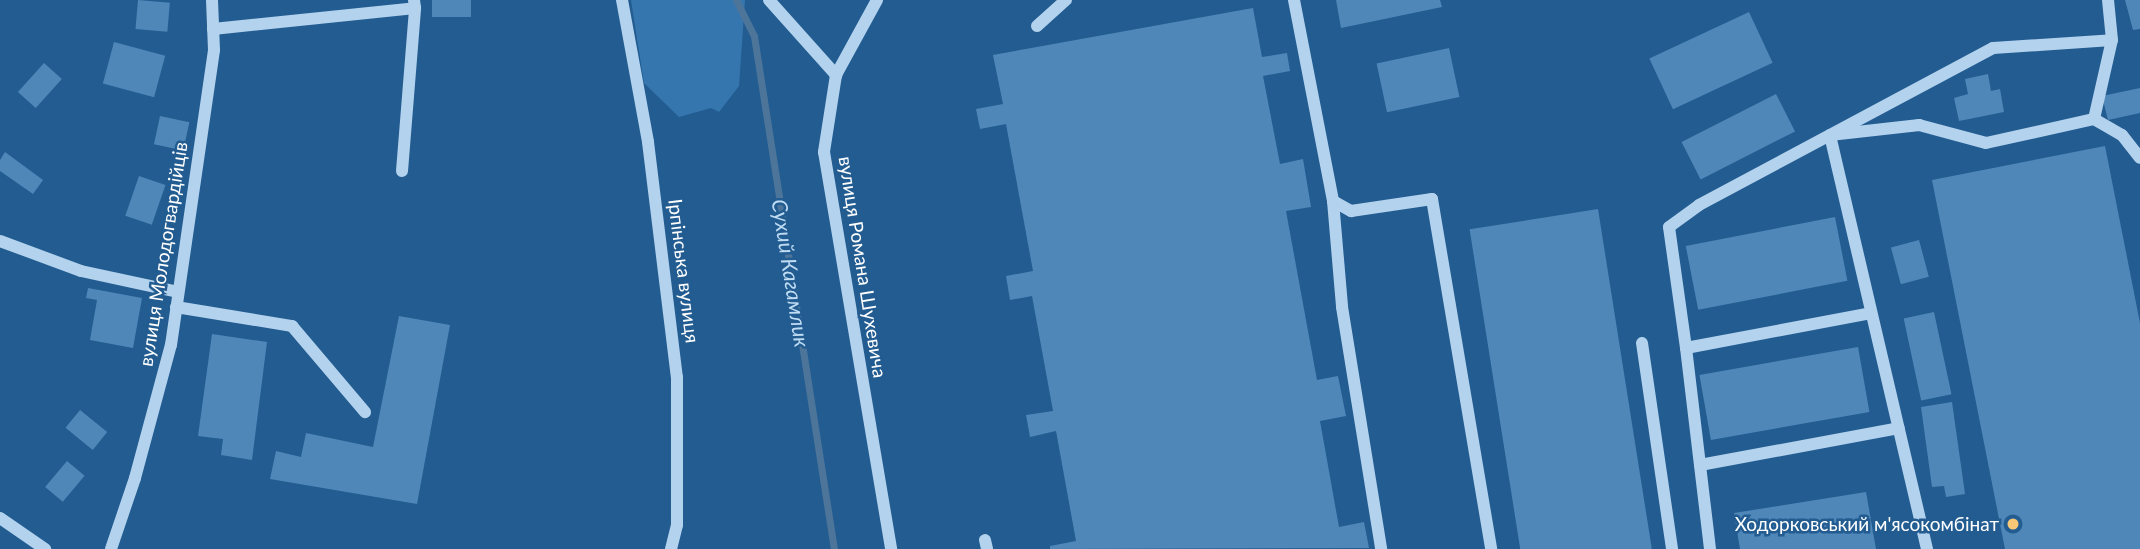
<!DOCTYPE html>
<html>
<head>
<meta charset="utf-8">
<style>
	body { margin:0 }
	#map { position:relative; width:2140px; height:549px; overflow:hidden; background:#225c91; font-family:Lato,sans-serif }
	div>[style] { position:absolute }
	.green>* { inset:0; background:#3676ae }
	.stream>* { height:7px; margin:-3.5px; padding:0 3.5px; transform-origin:3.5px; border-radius:3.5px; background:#4d759a }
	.building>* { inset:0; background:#4f87b9; transform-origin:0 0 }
	.minor>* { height:12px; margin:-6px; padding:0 6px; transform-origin:6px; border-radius:6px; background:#b3d2ed }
	.dots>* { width:19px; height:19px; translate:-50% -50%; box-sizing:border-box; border:4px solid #225c91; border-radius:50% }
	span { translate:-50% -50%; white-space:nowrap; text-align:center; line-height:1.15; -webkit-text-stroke:5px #225c91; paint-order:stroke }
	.street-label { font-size:19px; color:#fff }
	.poi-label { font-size:19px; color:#fff }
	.right { translate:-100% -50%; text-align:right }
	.water-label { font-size:21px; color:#bfdcf3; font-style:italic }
</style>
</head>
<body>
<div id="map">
	<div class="green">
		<div style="clip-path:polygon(631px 0,745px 0,739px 86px,719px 112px,711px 108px,679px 117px,644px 83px)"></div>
	</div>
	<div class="stream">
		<div style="left:736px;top:0;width:40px;rotate:63.4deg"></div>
		<div style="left:754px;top:36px;width:519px;rotate:81.14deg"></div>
	</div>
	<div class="building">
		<div style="left:138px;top:0;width:32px;height:29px;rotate:5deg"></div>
		<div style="left:432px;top:0;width:39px;height:17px"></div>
		<div style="clip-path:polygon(1336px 0,1440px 0,1442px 7px,1341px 28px)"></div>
		<div style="clip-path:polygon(2125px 0,2140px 0,2140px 29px,2133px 30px)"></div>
		<div style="clip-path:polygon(1253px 8px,1262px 57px,1287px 53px,1290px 71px,1263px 76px,1280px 164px,1303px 159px,1311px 207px,1286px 211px,1317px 380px,1338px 376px,1346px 416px,1320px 421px,1339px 527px,1364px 522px,1369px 548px,1050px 549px,1050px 546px,1076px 541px,1056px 431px,1030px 437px,1026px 415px,1053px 411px,1032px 296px,1010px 300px,1006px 276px,1033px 271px,1006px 124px,980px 129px,976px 109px,1003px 104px,993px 55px)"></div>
		<div style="left:1749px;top:12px;width:56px;height:110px;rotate:65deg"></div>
		<div style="left:114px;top:42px;width:53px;height:43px;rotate:15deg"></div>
		<div style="left:1449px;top:48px;width:50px;height:74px;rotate:78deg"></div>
		<div style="left:44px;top:63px;width:24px;height:39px;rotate:42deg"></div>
		<div style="clip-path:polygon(1988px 74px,1991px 91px,2000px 89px,2004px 112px,1959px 121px,1954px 98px,1968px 94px,1965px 79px)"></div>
		<div style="clip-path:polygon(2140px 88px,2140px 113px,2108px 120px,2102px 96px)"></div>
		<div style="left:1776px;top:94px;width:42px;height:106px;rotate:63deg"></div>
		<div style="left:160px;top:116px;width:30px;height:29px;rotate:12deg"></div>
		<div style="clip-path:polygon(2105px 146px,2140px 323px,2140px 549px,2005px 549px,1932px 180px)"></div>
		<div style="clip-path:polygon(5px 152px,43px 180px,33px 194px,0 171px,0 160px)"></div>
		<div style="left:139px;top:176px;width:28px;height:42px;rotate:19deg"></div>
		<div style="left:1598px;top:209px;width:344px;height:130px;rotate:81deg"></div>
		<div style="left:1835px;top:217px;width:65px;height:152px;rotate:79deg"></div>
		<div style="left:1919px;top:240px;width:38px;height:29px;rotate:75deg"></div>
		<div style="clip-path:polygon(88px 288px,142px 298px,133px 348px,90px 340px,97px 300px,86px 298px)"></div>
		<div style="left:1934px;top:312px;width:84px;height:31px;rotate:78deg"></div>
		<div style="clip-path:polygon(399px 316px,450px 325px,417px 504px,270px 479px,276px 451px,301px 457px,306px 433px,373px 447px)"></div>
		<div style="clip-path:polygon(212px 334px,267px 342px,252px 460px,221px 455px,223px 439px,198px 436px)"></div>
		<div style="left:1858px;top:347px;width:66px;height:161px;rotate:80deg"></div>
		<div style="clip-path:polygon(1952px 402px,1965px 494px,1946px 497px,1944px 486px,1932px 487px,1921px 407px)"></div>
		<div style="left:80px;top:410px;width:35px;height:23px;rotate:39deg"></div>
		<div style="left:67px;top:461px;width:23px;height:34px;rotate:40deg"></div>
		<div style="clip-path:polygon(1866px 492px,1876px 549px,1740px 549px,1734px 513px)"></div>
	</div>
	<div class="minor">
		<div style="left:622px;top:0;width:144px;rotate:79.6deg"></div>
		<div style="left:648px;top:142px;width:237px;rotate:83deg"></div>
		<div style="left:677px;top:377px;width:148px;rotate:90deg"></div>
		<div style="left:677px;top:525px;width:25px;rotate:104deg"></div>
		<div style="left:769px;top:0;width:101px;rotate:48.2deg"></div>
		<div style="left:877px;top:0;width:85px;rotate:118.7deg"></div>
		<div style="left:836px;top:75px;width:78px;rotate:98.9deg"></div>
		<div style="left:824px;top:152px;width:403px;rotate:80.4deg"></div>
		<div style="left:1294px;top:0;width:205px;rotate:79deg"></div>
		<div style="left:1333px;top:201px;width:21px;rotate:29deg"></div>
		<div style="left:1351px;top:211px;width:82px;rotate:-8.4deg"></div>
		<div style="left:1432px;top:199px;width:355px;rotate:80.4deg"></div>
		<div style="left:1037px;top:26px;width:39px;rotate:-42deg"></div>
		<div style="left:213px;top:29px;width:203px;rotate:-5.9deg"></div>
		<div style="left:415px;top:8px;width:8px;rotate:-97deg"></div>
		<div style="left:2094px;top:119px;width:32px;rotate:30deg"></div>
		<div style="left:2122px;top:135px;width:29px;rotate:52deg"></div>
		<div style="left:402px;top:171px;width:164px;rotate:-85.4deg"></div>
		<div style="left:1333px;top:201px;width:106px;rotate:85.1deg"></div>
		<div style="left:1342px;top:307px;width:245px;rotate:80.8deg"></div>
		<div style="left:0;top:241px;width:86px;rotate:20.3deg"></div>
		<div style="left:81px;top:271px;width:99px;rotate:12.2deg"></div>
		<div style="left:176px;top:307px;width:118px;rotate:9.3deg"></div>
		<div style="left:292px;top:326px;width:113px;rotate:49.7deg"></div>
		<div style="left:1642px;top:343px;width:208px;rotate:81.7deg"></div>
		<div style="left:1686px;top:348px;width:122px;rotate:-98deg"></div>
		<div style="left:1669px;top:227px;width:37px;rotate:-36deg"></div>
		<div style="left:1699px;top:205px;width:333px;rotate:-28.1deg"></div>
		<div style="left:1993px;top:48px;width:119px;rotate:-3.8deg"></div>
		<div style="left:1700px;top:465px;width:202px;rotate:-10.5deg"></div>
		<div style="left:0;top:518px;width:55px;rotate:34.6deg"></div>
		<div style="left:985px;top:540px;width:9px;rotate:77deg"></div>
		<div style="left:111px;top:549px;width:75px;rotate:-71.3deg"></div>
		<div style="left:135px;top:478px;width:138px;rotate:-74.9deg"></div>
		<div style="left:171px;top:345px;width:298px;rotate:-81.7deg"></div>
		<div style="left:214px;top:50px;width:50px;rotate:-92.3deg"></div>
		<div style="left:1710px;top:549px;width:202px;rotate:-96.8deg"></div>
		<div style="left:1686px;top:348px;width:188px;rotate:-10.7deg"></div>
		<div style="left:1927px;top:549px;width:425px;rotate:-103.2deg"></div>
		<div style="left:1830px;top:135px;width:90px;rotate:-6.4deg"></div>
		<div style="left:1919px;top:125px;width:69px;rotate:15deg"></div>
		<div style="left:1986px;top:143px;width:111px;rotate:-12.5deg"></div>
		<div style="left:2094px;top:119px;width:81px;rotate:-77.2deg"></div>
		<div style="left:2112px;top:40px;width:40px;rotate:-95.7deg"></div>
	</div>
	<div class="dots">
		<div style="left:2013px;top:524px;background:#f9c775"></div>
	</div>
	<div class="street-label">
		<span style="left:163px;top:254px;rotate:-81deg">вулиця Молодогвардійців</span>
		<span style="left:863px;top:267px;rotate:81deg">вулиця Романа Шухевича</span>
		<span style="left:684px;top:271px;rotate:83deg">Ірпінська вулиця</span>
	</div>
	<div class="poi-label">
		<span class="right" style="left:1999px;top:524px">Ходорковський м'ясокомбінат</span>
	</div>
	<div class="water-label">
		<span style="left:791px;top:273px;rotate:81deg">Сухий Кагамлик</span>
	</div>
</div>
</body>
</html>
